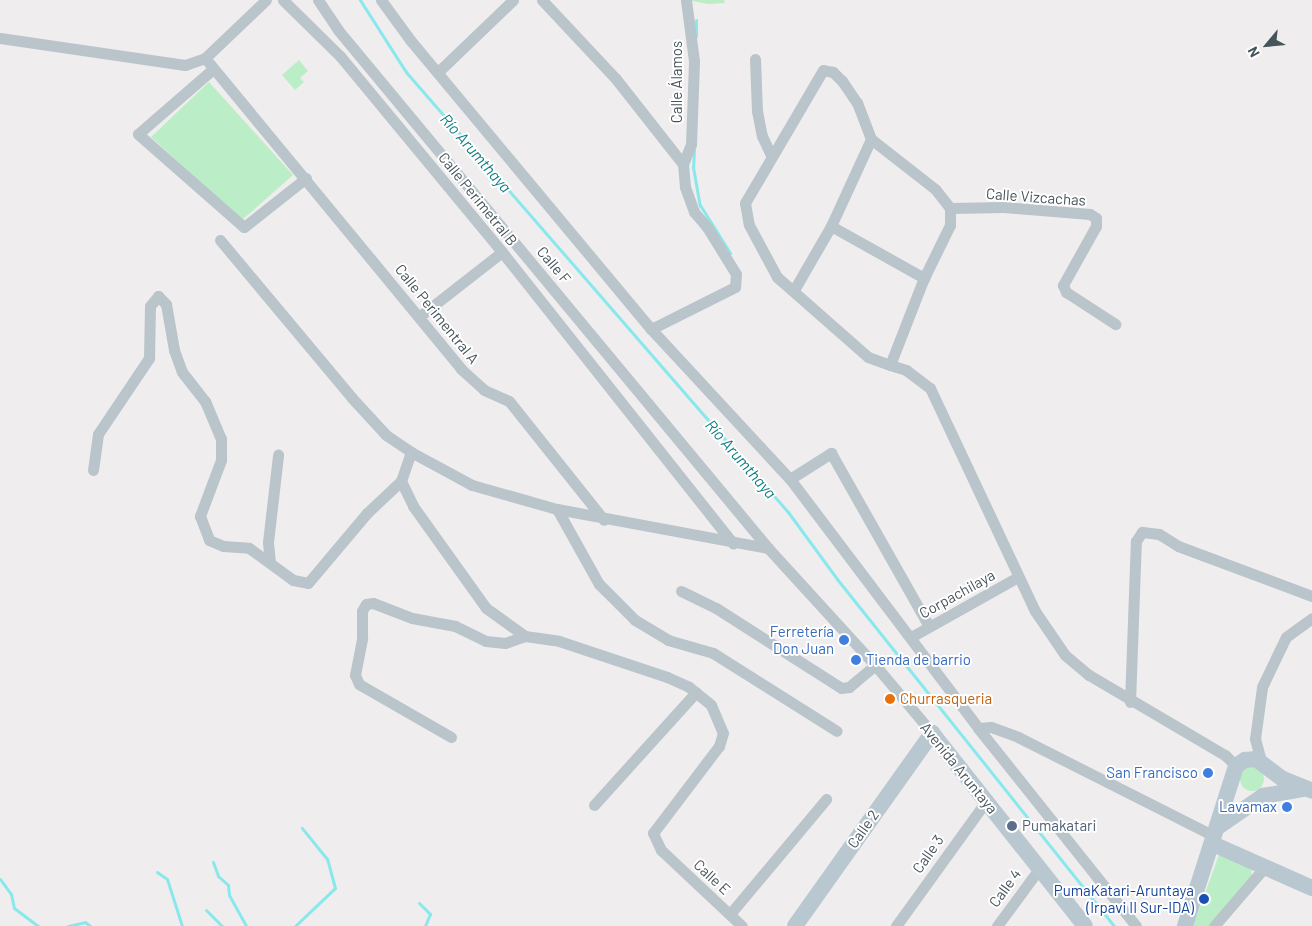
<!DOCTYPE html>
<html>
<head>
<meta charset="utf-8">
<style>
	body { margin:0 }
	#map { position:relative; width:1312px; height:926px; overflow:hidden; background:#f0edee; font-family:Barlow,sans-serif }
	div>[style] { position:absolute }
	.green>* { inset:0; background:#bbeec6 }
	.round { border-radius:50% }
	.stream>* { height:3px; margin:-1.5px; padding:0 1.5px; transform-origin:1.5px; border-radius:1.5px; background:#88e8ec }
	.street>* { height:11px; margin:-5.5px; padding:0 5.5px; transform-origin:5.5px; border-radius:5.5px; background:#b9c5cb }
	.secondary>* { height:16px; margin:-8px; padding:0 8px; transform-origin:8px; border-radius:8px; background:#b9c8d0 }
	.dots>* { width:14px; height:14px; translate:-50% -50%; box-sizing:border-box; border:2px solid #fff; border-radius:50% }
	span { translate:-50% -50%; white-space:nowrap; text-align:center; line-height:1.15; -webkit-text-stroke:4px #fff; paint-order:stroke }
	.street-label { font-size:15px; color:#46545b }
	.shop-label { font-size:15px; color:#366cbe }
	.right { translate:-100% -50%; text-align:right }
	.left { translate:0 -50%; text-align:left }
	.food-label { font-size:15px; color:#c56008 }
	.service-label { font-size:15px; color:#4e5e75 }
	.transit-label { font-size:15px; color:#164399 }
	.water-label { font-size:16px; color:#0d7e82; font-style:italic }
	.north { position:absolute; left:1242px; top:20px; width:50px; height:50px; -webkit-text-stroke:4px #fff; paint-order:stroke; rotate:242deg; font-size:14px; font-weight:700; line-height:20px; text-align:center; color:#46545b }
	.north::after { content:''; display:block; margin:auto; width:18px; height:22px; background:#46545b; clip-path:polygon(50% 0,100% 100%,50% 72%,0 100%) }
</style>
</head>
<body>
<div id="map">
	<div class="green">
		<div style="clip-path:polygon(687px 0,724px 0,725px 3px,708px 4px)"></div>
		<div style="clip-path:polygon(299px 60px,308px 71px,300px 78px,304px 82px,295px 90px,282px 75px)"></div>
		<div style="clip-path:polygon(209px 82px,293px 175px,242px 220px,151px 137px)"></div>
		<div class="round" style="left:1240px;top:767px;width:24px;height:24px"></div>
		<div style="clip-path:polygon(1219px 855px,1251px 868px,1252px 876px,1209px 926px,1193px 926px)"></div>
	</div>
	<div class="stream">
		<div style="left:360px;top:0;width:85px;rotate:57.4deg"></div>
		<div style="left:406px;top:72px;width:583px;rotate:49.04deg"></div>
		<div style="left:788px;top:512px;width:83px;rotate:53.8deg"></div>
		<div style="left:837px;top:579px;width:444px;rotate:51.4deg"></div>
		<div style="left:696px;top:20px;width:16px;rotate:90deg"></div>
		<div style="left:694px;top:150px;width:17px;rotate:93deg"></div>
		<div style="left:693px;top:167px;width:39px;rotate:80deg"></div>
		<div style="left:700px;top:205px;width:57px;rotate:58deg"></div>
		<div style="left:213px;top:862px;width:15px;rotate:70deg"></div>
		<div style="left:218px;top:876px;width:13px;rotate:42deg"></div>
		<div style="left:228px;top:885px;width:10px;rotate:84deg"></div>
		<div style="left:229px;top:895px;width:35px;rotate:61deg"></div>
		<div style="left:157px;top:872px;width:12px;rotate:35deg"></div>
		<div style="left:167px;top:879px;width:49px;rotate:72.3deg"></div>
		<div style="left:0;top:879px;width:19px;rotate:54deg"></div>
		<div style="left:11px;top:894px;width:14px;rotate:78deg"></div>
		<div style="left:14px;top:908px;width:30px;rotate:37deg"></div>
		<div style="left:419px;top:903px;width:16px;rotate:45deg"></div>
		<div style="left:430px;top:914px;width:13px;rotate:113deg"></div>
		<div style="left:206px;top:910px;width:23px;rotate:45deg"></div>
		<div style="left:68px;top:926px;width:17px;rotate:-13deg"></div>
		<div style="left:85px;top:922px;width:6px;rotate:39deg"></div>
		<div style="left:295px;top:926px;width:55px;rotate:-43.5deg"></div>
		<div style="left:335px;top:888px;width:30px;rotate:-105deg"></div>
		<div style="left:327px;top:859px;width:40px;rotate:-129deg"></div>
	</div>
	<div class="street">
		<div style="left:283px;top:0;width:80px;rotate:44.5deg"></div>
		<div style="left:340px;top:56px;width:254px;rotate:50.4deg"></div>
		<div style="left:502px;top:252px;width:372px;rotate:51.6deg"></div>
		<div style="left:318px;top:0;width:36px;rotate:56deg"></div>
		<div style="left:338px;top:30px;width:673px;rotate:50.3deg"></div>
		<div style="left:768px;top:548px;width:159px;rotate:47.6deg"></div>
		<div style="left:875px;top:665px;width:89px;rotate:50deg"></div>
		<div style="left:381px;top:0;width:51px;rotate:53.8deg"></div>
		<div style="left:411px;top:41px;width:375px;rotate:50.2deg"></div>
		<div style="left:651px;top:329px;width:205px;rotate:47.2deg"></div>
		<div style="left:790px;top:479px;width:312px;rotate:52.9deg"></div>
		<div style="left:978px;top:728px;width:13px;rotate:-4deg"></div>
		<div style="left:991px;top:727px;width:29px;rotate:20deg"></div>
		<div style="left:1018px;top:737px;width:220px;rotate:26.8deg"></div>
		<div style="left:542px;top:0;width:108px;rotate:46.9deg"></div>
		<div style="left:616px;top:79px;width:108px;rotate:51.8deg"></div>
		<div style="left:683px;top:164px;width:23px;rotate:85deg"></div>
		<div style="left:685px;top:187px;width:27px;rotate:70deg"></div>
		<div style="left:694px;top:212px;width:20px;rotate:49deg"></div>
		<div style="left:707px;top:227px;width:55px;rotate:58.3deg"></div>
		<div style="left:736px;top:274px;width:13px;rotate:94deg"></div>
		<div style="left:735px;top:287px;width:94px;rotate:153.4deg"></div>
		<div style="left:0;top:38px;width:187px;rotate:8.3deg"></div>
		<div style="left:185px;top:65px;width:21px;rotate:-19deg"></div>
		<div style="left:205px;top:58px;width:84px;rotate:-43.6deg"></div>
		<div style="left:205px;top:58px;width:403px;rotate:50.5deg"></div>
		<div style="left:461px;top:369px;width:31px;rotate:42deg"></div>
		<div style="left:484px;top:390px;width:27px;rotate:24deg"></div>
		<div style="left:509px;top:401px;width:152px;rotate:51.4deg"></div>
		<div style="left:755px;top:59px;width:52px;rotate:87.8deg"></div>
		<div style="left:757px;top:111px;width:25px;rotate:79deg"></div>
		<div style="left:762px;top:136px;width:21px;rotate:65deg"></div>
		<div style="left:213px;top:69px;width:99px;rotate:139.1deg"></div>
		<div style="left:138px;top:134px;width:141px;rotate:41.3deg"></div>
		<div style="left:244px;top:227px;width:79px;rotate:-38.3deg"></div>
		<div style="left:438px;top:72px;width:104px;rotate:-43.8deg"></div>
		<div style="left:683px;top:164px;width:22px;rotate:-68deg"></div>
		<div style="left:691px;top:144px;width:83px;rotate:-87.9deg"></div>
		<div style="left:694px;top:61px;width:62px;rotate:-97.5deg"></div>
		<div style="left:950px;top:208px;width:54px;rotate:-1.1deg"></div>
		<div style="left:1004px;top:207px;width:86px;rotate:4.7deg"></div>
		<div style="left:1090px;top:214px;width:7px;rotate:34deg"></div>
		<div style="left:1096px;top:218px;width:8px;rotate:90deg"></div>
		<div style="left:1096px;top:226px;width:68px;rotate:119.2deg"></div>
		<div style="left:1063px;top:285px;width:8px;rotate:67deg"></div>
		<div style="left:1066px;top:292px;width:59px;rotate:33.1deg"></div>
		<div style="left:831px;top:226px;width:107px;rotate:29.2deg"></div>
		<div style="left:220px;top:240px;width:206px;rotate:50.1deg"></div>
		<div style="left:352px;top:398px;width:50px;rotate:47.4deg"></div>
		<div style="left:386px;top:435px;width:30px;rotate:34deg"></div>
		<div style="left:411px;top:452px;width:69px;rotate:28.4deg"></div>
		<div style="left:472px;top:485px;width:88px;rotate:15.8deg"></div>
		<div style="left:557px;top:509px;width:215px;rotate:10.5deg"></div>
		<div style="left:794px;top:290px;width:74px;rotate:-60deg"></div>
		<div style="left:831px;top:226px;width:96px;rotate:-65.3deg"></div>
		<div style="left:420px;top:316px;width:104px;rotate:-38deg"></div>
		<div style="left:890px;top:365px;width:93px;rotate:-68.7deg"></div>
		<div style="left:924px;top:278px;width:59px;rotate:-63.9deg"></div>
		<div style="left:950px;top:225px;width:17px;rotate:-90deg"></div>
		<div style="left:950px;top:208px;width:24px;rotate:-128deg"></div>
		<div style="left:935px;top:189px;width:81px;rotate:-142deg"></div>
		<div style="left:871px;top:139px;width:39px;rotate:-111deg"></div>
		<div style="left:857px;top:103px;width:27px;rotate:-124deg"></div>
		<div style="left:842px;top:81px;width:13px;rotate:-135deg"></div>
		<div style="left:833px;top:72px;width:10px;rotate:-169deg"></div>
		<div style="left:823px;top:70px;width:154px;rotate:120.4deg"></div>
		<div style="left:745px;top:203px;width:22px;rotate:80deg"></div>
		<div style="left:749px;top:225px;width:59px;rotate:61.7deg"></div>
		<div style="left:777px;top:277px;width:121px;rotate:41.3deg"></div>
		<div style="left:868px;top:357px;width:23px;rotate:20deg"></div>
		<div style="left:890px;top:365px;width:17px;rotate:17deg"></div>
		<div style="left:906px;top:370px;width:30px;rotate:37deg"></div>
		<div style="left:930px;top:388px;width:246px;rotate:64.8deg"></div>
		<div style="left:1035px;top:611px;width:53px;rotate:55.7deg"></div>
		<div style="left:1065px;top:655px;width:31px;rotate:40deg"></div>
		<div style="left:1089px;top:675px;width:158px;rotate:30.5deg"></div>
		<div style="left:1225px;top:755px;width:16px;rotate:45deg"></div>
		<div style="left:411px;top:452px;width:31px;rotate:109deg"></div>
		<div style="left:401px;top:481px;width:28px;rotate:64deg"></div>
		<div style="left:413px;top:506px;width:125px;rotate:54.4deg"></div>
		<div style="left:486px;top:608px;width:48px;rotate:35.7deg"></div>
		<div style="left:525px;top:636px;width:34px;rotate:8deg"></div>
		<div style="left:559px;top:641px;width:114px;rotate:18.4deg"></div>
		<div style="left:667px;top:677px;width:24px;rotate:24deg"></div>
		<div style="left:689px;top:687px;width:28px;rotate:39deg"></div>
		<div style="left:711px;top:705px;width:30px;rotate:67deg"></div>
		<div style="left:723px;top:733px;width:14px;rotate:107deg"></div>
		<div style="left:719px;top:746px;width:109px;rotate:127.2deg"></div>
		<div style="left:653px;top:833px;width:19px;rotate:65deg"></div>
		<div style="left:661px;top:850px;width:111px;rotate:43.2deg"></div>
		<div style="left:93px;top:470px;width:36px;rotate:-82deg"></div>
		<div style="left:98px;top:434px;width:92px;rotate:-56.1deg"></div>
		<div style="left:149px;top:358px;width:52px;rotate:-88.9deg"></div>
		<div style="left:150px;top:306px;width:13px;rotate:-51deg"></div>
		<div style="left:158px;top:296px;width:11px;rotate:45deg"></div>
		<div style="left:166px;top:304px;width:47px;rotate:80.1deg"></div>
		<div style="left:174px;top:350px;width:23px;rotate:70deg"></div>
		<div style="left:182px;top:372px;width:37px;rotate:52deg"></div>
		<div style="left:205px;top:401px;width:41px;rotate:67.2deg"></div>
		<div style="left:221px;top:439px;width:21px;rotate:90deg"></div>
		<div style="left:221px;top:460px;width:60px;rotate:110.6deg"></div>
		<div style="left:200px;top:516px;width:26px;rotate:69deg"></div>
		<div style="left:209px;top:540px;width:15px;rotate:23deg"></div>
		<div style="left:223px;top:546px;width:26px;rotate:4deg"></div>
		<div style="left:249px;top:548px;width:54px;rotate:36deg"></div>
		<div style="left:293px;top:580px;width:15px;rotate:11deg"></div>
		<div style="left:308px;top:583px;width:92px;rotate:-49.9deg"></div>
		<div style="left:367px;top:513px;width:47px;rotate:-43.3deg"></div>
		<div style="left:790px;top:479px;width:49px;rotate:-32.4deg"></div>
		<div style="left:831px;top:453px;width:199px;rotate:60.5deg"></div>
		<div style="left:557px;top:509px;width:86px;rotate:60.8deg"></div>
		<div style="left:599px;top:584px;width:51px;rotate:45deg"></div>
		<div style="left:635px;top:620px;width:39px;rotate:31deg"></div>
		<div style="left:668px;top:640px;width:47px;rotate:16.1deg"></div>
		<div style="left:713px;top:653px;width:146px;rotate:32.2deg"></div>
		<div style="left:270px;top:562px;width:20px;rotate:-96deg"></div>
		<div style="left:268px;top:542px;width:88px;rotate:-83.4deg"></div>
		<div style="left:681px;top:591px;width:39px;rotate:26deg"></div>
		<div style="left:716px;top:608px;width:148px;rotate:32.6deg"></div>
		<div style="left:841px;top:688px;width:8px;rotate:-7deg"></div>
		<div style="left:849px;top:687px;width:34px;rotate:-40deg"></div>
		<div style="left:911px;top:637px;width:123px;rotate:-29.3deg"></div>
		<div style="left:1130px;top:702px;width:161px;rotate:-87.9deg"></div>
		<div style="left:1136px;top:541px;width:11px;rotate:-56deg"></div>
		<div style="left:1142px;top:532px;width:17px;rotate:7deg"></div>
		<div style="left:1159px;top:534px;width:22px;rotate:32deg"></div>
		<div style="left:1178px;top:546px;width:143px;rotate:20.5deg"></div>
		<div style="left:978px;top:728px;width:253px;rotate:51.4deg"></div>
		<div style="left:451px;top:737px;width:106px;rotate:-150.1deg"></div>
		<div style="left:359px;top:684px;width:10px;rotate:-114deg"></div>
		<div style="left:355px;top:675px;width:38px;rotate:-79deg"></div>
		<div style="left:362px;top:638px;width:27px;rotate:-90deg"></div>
		<div style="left:362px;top:611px;width:8px;rotate:-60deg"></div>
		<div style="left:366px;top:604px;width:7px;rotate:-8deg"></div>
		<div style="left:373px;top:603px;width:42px;rotate:21deg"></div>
		<div style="left:412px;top:618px;width:44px;rotate:10.5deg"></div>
		<div style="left:455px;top:626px;width:34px;rotate:26deg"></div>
		<div style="left:486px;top:641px;width:19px;rotate:6deg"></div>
		<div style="left:505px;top:643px;width:21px;rotate:-19deg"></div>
		<div style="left:1261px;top:761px;width:23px;rotate:-105deg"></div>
		<div style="left:1255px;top:739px;width:52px;rotate:-82.3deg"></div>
		<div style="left:1262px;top:687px;width:55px;rotate:-64.4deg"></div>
		<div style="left:1286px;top:637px;width:32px;rotate:-36deg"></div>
		<div style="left:594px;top:805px;width:152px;rotate:-47.9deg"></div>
		<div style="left:730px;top:914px;width:150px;rotate:-50.1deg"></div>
		<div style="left:896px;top:926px;width:154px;rotate:-54.2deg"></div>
		<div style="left:997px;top:926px;width:71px;rotate:-53.6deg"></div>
		<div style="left:1214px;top:926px;width:77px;rotate:-49.2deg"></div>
	</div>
	<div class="secondary">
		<div style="left:1218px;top:827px;width:55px;rotate:-34.6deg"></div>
		<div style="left:1263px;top:796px;width:40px;rotate:-10deg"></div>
		<div style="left:1213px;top:844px;width:108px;rotate:24deg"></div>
		<div style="left:795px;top:926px;width:237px;rotate:-54.6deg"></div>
		<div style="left:932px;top:733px;width:246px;rotate:51.6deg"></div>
		<div style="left:1185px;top:926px;width:168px;rotate:-72.3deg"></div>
		<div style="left:1236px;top:766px;width:11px;rotate:-34deg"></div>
		<div style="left:1245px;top:760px;width:11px;rotate:-5deg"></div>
		<div style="left:1256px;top:759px;width:34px;rotate:37deg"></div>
		<div style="left:1283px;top:779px;width:31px;rotate:22deg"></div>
	</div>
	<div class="dots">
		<div style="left:844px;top:640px;background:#3f7fe0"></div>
		<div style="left:856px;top:660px;background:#3f7fe0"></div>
		<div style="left:890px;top:699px;background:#e8710a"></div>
		<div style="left:1208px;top:773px;background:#3f7fe0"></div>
		<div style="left:1287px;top:807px;background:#3f7fe0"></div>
		<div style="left:1012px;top:826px;background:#5c6f8a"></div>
		<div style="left:1204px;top:899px;background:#1a4fb4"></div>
	</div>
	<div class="street-label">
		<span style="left:677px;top:82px;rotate:-90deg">Calle Álamos</span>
		<span style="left:1036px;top:197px;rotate:4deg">Calle Vizcachas</span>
		<span style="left:478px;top:199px;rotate:51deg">Calle Perimetral B</span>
		<span style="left:554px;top:265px;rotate:50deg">Calle F</span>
		<span style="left:437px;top:314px;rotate:51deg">Calle Perimentral A</span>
		<span style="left:957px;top:594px;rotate:-29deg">Corpachilaya</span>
		<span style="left:959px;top:768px;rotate:51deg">Avenida Aruntaya</span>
		<span style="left:863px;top:829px;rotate:-55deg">Calle 2</span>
		<span style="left:928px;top:854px;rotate:-55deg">Calle 3</span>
		<span style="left:712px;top:877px;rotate:43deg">Calle E</span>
		<span style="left:1005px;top:888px;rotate:-54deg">Calle 4</span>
	</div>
	<div class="shop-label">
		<span class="right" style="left:834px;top:640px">Ferretería<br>Don Juan</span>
		<span class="left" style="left:866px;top:660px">Tienda de barrio</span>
		<span class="right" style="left:1198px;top:773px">San Francisco</span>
		<span class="right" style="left:1277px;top:807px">Lavamax</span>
	</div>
	<div class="food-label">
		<span class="left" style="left:900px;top:699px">Churrasqueria</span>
	</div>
	<div class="service-label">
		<span class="left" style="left:1022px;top:826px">Pumakatari</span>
	</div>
	<div class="transit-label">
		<span class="right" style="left:1194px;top:899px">PumaKatari-Aruntaya<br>(Irpavi II Sur-IDA)</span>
	</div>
	<div class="water-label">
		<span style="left:476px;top:153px;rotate:49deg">Río Arumthaya</span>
		<span style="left:741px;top:459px;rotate:49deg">Río Arumthaya</span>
	</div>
	<div class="north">N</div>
</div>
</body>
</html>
